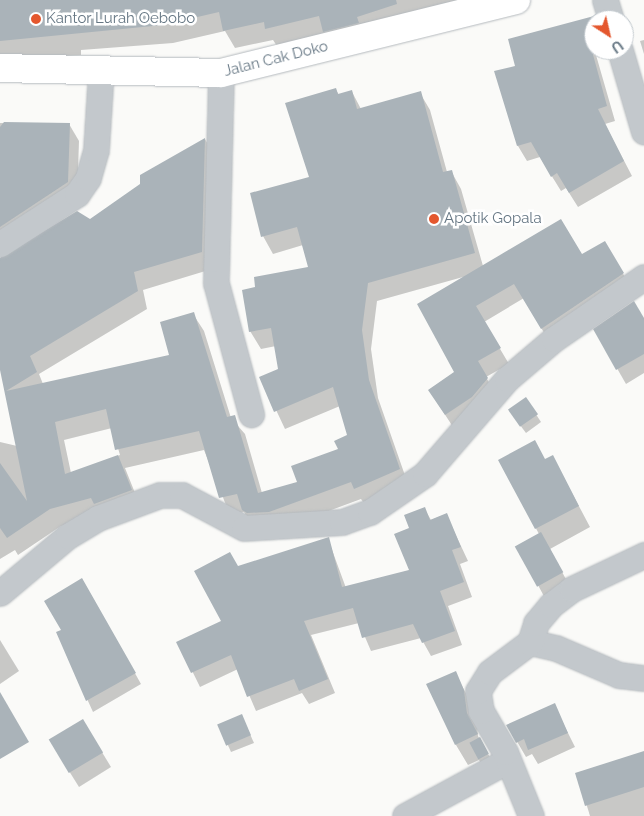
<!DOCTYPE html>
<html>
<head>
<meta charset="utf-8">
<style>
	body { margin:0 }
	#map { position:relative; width:644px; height:816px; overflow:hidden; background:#fafaf8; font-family:Raleway,sans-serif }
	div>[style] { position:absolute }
	.shadow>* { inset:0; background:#0003 }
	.building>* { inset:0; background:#aab3b9; transform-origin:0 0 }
	.roads { filter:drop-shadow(0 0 1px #b5babe) drop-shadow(0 0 1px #b5babe) }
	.minor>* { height:25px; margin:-12.5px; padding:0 12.5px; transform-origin:12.5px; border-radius:12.5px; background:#c3c8cc }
	.major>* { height:28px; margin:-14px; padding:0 14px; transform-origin:14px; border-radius:14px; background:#fff }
	.dots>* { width:14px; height:14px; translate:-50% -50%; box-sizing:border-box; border:2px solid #fff; border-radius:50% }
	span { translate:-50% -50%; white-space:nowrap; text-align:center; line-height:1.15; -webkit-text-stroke:5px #fff; paint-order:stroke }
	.poi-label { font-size:15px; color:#657683 }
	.left { translate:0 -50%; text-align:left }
	.street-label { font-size:15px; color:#657683 }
	.north { position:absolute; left:584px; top:10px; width:50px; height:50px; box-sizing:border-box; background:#fff; border:1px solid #c1c8cd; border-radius:50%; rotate:145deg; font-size:14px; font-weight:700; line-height:20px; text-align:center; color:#657683 }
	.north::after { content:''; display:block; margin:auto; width:18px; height:22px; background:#e4572e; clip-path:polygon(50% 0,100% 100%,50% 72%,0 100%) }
</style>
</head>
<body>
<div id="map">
	<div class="shadow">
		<div style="clip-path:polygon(0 0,528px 0,277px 46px,273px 40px,235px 48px,225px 31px,173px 43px,81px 50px,81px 55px,0 59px)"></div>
		<div style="clip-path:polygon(594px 17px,594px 50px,609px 51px,596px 55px,615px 121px,605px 124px,632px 176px,578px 207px,566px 188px,561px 191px,540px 157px,527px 161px,518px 146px,516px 67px,510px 40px)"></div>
		<div style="clip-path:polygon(644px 40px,644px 54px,640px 41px)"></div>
		<div style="clip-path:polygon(evenodd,336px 90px,339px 95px,352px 92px,361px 109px,420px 93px,430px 110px,447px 172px,451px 171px,461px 189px,483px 266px,582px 256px,605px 243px,632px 289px,550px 343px,524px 298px,484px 322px,509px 364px,486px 377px,496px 395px,455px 430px,429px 390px,455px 372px,463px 277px,377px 301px,371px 349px,378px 398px,409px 487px,366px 506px,361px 499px,280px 529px,253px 528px,244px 512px,230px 515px,204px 450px,125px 468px,141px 508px,61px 526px,18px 555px,15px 550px,0 559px,0 442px,17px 446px,0 363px,0 258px,90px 221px,205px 139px,215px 157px,212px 269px,143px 290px,147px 309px,39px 374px,43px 384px,171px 356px,193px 314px,204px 331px,231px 418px,245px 434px,262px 493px,299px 483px,339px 450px,349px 436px,340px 406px,285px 429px,261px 378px,280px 370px,276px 346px,261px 349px,250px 331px,257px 288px,309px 268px,303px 245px,273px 254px,263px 236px,311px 178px,336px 90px,112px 428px,120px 455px,71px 473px,64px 440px,112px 428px)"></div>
		<div style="clip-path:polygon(0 123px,69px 124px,79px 141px,77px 199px,0 253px)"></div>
		<div style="clip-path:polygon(644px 321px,644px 373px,626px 384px,595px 330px)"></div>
		<div style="clip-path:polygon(526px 399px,541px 422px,526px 433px,514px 417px)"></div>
		<div style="clip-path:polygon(545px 460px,564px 478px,590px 527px,550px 549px,570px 587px,546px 600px,517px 546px,539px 534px,500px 461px)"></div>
		<div style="clip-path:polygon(424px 508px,431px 520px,446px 514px,468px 561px,460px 564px,472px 597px,448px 606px,462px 645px,431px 656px,421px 638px,371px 651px,359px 623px,311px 635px,335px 693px,309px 704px,302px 693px,256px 711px,238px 669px,200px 687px,178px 642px,223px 622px,238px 568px,328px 539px,346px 588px,411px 570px,411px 529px)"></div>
		<div style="clip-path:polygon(82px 579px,141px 684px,93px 712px,57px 633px,62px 630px)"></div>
		<div style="clip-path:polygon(0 640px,19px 671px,0 684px)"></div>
		<div style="clip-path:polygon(455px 673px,476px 712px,478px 736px,500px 775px,491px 780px,479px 760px,468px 765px,456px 745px)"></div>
		<div style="clip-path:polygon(554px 705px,575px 747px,538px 764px,532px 754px,526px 757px,508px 726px)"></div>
		<div style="clip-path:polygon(83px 721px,111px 767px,79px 787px,59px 755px)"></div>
		<div style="clip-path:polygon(245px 723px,254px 743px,231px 752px,219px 725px)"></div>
		<div style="clip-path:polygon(644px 752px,644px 816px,590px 816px,577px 773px)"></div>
	</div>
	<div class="building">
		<div style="clip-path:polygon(0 0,396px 0,397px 4px,357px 17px,359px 23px,323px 32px,319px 16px,265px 29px,264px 22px,223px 31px,219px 12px,163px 25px,0 41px)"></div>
		<div style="clip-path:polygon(594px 16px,594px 38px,589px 40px,607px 106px,598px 109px,624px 161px,569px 193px,557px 173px,551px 177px,531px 142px,517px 146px,494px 71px,515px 66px,508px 39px)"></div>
		<div style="clip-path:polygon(336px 88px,338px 94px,352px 90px,357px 109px,421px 91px,443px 172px,452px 170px,475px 253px,368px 283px,362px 330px,369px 380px,400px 469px,354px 489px,351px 482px,269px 512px,247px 513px,242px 510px,237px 494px,219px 498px,199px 431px,115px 450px,106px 409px,55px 422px,65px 474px,118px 455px,132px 490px,94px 504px,91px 498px,50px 509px,7px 538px,0 528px,0 463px,27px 501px,0 370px,0 258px,77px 211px,90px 219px,140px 184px,140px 175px,205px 138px,202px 252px,134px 272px,138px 291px,30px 356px,37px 372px,6px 391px,169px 355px,160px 322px,194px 312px,227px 417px,235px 415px,258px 493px,297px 482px,291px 466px,338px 449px,334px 441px,347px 435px,333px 387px,274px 412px,259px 377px,278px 369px,271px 328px,249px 332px,242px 290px,255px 287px,254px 277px,308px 267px,297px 227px,261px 237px,250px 193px,309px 177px,285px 103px)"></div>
		<div style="clip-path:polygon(4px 122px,70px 123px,68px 182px,0 227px,0 127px)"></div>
		<div style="clip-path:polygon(561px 219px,582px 254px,605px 241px,624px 273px,541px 329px,514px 284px,476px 306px,501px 348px,478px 361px,488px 378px,472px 397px,445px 415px,428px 390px,454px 372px,417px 304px)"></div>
		<div style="clip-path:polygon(634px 301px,644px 318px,644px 354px,616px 370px,593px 329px)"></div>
		<div style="left:526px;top:397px;width:21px;height:22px;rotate:55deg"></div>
		<div style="clip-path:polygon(535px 440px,545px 459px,553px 455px,579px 506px,535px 529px,498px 460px)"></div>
		<div style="clip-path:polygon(425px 507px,430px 520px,447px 513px,461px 547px,452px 550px,464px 582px,440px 591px,455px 631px,422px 643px,413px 624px,362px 638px,353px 608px,304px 621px,328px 679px,299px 691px,294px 679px,247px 697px,231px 655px,191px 673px,176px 642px,221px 621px,194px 571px,230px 552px,238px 566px,329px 537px,342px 587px,409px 570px,394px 534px,409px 528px,404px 515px)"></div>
		<div style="left:541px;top:532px;width:46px;height:30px;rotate:61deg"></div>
		<div style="clip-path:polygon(82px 578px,136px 673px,86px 701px,56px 632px,61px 630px,44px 601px)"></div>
		<div style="clip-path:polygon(456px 671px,464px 690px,467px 713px,478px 734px,455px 745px,426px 684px)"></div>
		<div style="clip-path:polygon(0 692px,29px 742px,0 759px)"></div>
		<div style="clip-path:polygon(555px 703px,568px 733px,528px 750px,524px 739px,516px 743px,506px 725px)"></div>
		<div style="left:242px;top:714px;width:23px;height:27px;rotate:67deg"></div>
		<div style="left:83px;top:719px;width:39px;height:40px;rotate:59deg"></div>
		<div style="left:480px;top:737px;width:19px;height:12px;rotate:62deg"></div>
		<div style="clip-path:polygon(644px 751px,644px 787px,585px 806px,575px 773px)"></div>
	</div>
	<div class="roads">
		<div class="minor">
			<div style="left:605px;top:0;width:21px;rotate:73deg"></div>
			<div style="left:620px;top:50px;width:85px;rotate:73.7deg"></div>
			<div style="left:221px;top:73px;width:210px;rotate:91.4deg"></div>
			<div style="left:216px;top:283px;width:136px;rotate:75deg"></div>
			<div style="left:0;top:244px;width:92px;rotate:-33deg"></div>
			<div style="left:77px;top:194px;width:19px;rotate:-55deg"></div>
			<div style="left:88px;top:178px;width:29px;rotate:-74deg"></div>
			<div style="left:96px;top:150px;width:79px;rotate:-86.4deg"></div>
			<div style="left:0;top:593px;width:89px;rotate:-40deg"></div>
			<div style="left:68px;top:536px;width:35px;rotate:-31deg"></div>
			<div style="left:98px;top:518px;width:66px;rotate:-20.4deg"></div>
			<div style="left:160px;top:495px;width:22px"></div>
			<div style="left:182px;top:495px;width:70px;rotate:28deg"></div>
			<div style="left:244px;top:528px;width:98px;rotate:-3.5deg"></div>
			<div style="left:342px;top:522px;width:30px;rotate:-20deg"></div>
			<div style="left:370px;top:512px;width:67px;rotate:-34.6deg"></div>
			<div style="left:425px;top:474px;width:125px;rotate:-49.2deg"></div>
			<div style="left:507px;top:379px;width:62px;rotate:-40.4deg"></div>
			<div style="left:554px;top:339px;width:109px;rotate:-34.6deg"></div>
			<div style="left:530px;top:642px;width:27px;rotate:13deg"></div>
			<div style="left:556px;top:648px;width:69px;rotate:23.2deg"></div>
			<div style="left:619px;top:675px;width:25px;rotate:7deg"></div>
			<div style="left:405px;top:816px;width:117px;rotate:-28.5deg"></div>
			<div style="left:531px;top:816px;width:69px;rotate:-112.1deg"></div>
			<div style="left:505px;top:752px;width:48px;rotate:-120.3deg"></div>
			<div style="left:481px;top:711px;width:20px;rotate:-99deg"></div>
			<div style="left:478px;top:691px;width:22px;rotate:-58deg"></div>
			<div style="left:490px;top:672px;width:50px;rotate:-36.9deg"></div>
			<div style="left:530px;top:642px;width:20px;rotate:-72deg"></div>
			<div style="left:536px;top:623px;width:23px;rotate:-50deg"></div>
			<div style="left:551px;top:605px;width:26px;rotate:-37deg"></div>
			<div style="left:572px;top:589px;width:80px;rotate:-25.3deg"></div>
		</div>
		<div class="major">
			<div style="left:0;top:68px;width:221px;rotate:1.3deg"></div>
			<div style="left:221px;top:73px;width:304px;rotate:-13.9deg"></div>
		</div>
	</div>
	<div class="dots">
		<div style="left:36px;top:19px;background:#e4572e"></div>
		<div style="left:434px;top:219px;background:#e4572e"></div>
	</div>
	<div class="poi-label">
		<span class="left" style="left:46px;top:19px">Kantor Lurah Oebobo</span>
		<span class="left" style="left:444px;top:219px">Apotik Gopala</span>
	</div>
	<div class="street-label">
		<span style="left:276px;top:59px;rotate:-14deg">Jalan Cak Doko</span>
	</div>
	<div class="north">U</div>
</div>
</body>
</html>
